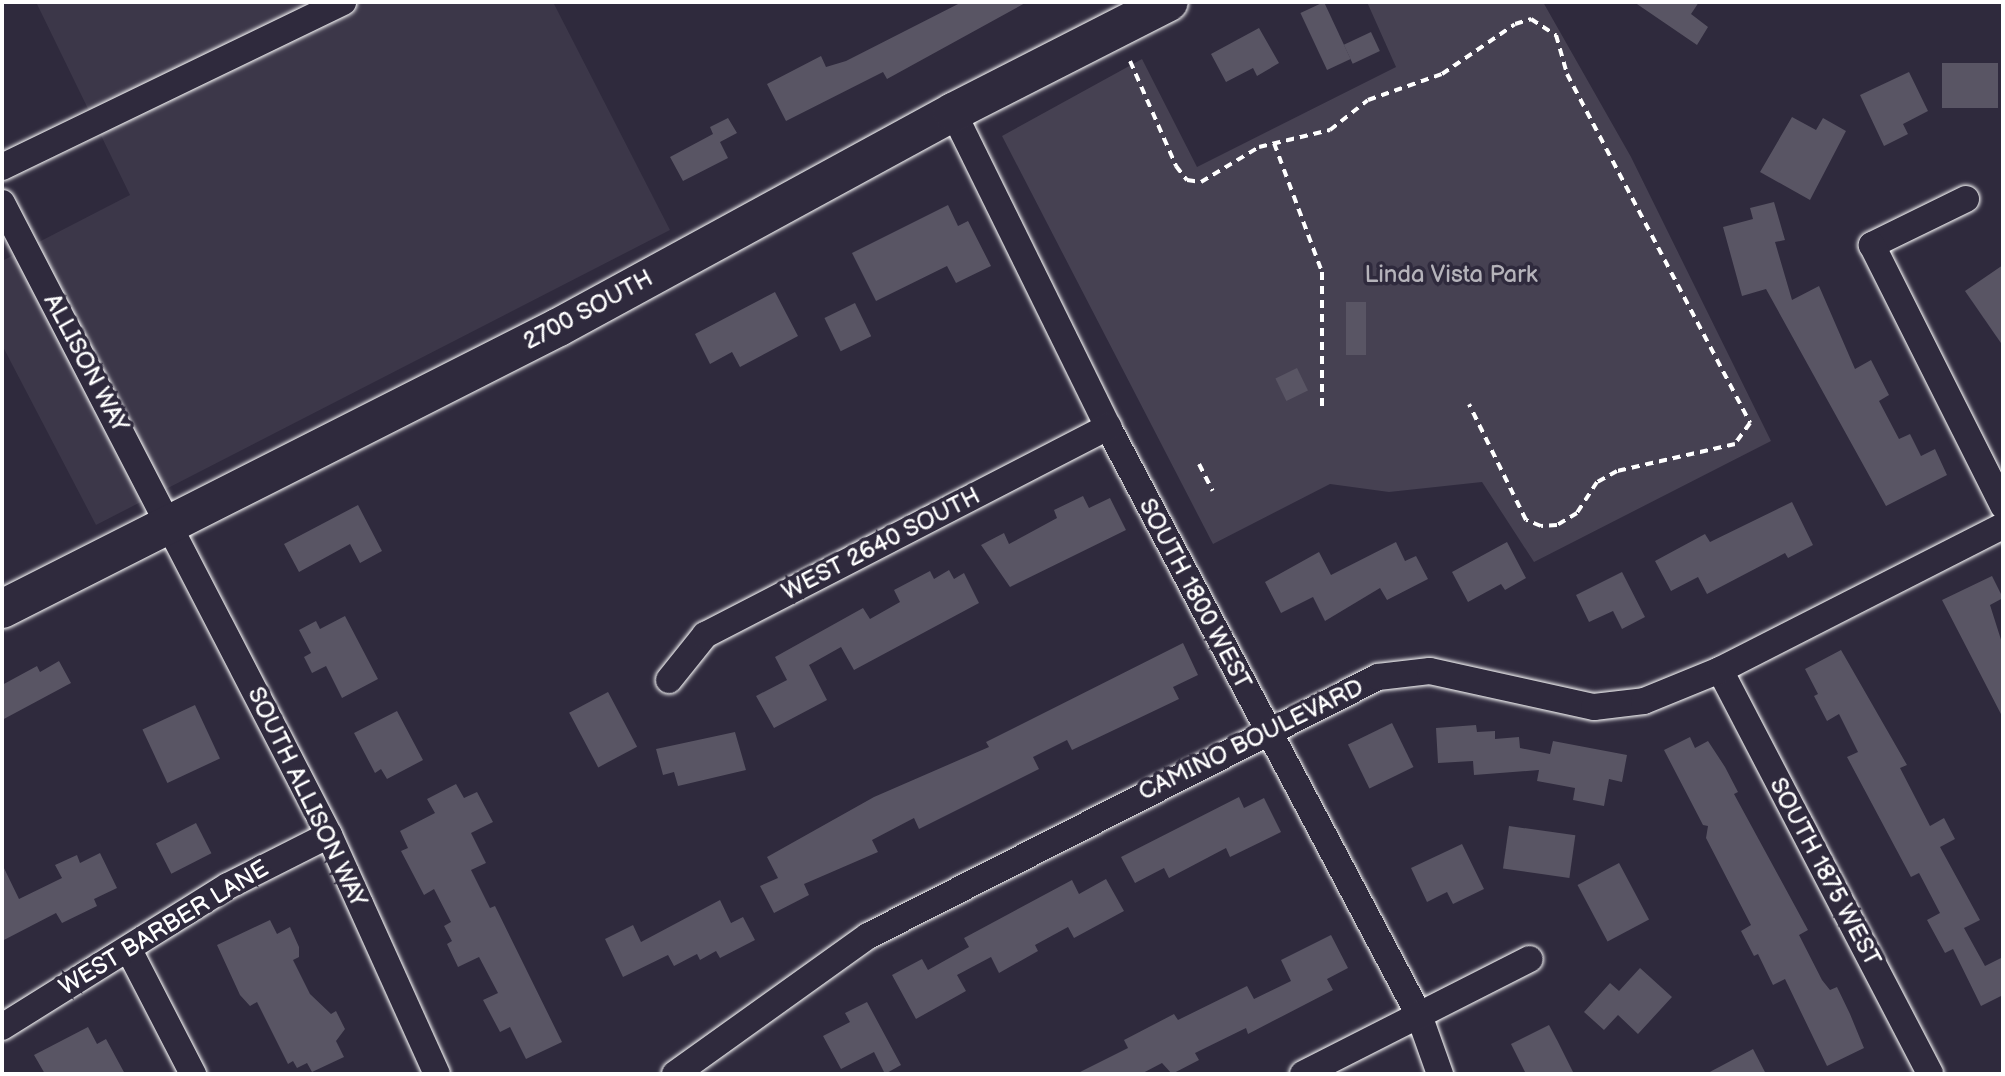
<!DOCTYPE html>
<html>
<head>
<meta charset="utf-8">
<style>
	body { margin:0 }
	#map { position:relative; width:2005px; height:1076px; overflow:hidden; background:#2f2a3d; font-family:"Balsamiq Sans",sans-serif }
	div>[style] { position:absolute }
	.built>* { inset:0; background:#3c3749 }
	.green>* { inset:0; background:#464152 }
	.building>* { inset:0; background:#595564; transform-origin:0 0 }
	.path>* { height:4px; margin-top:-2px; transform-origin:0; background:repeating-linear-gradient(90deg,#fff 0 8px,transparent 0 14px) }
	.roads { filter:drop-shadow(0 0 2px #fff) drop-shadow(0 0 2px #fff) }
	.street>* { height:26px; margin:-13px; padding:0 13px; transform-origin:13px; border-radius:13px; background:#2f2a3d }
	.secondary>* { height:38px; margin:-19px; padding:0 19px; transform-origin:19px; border-radius:19px; background:#2f2a3d }
	span { translate:-50% -50%; white-space:nowrap; text-align:center; line-height:1.15; -webkit-text-stroke:7px #2f2a3d; paint-order:stroke }
	.park-label { font-size:24px; color:#b5b3ba }
	.street-label { font-size:24px; color:#fff }
	.frame { position:absolute; inset:0; border:4px solid #fff; pointer-events:none }
</style>
</head>
<body>
<div id="map">
	<div class="built">
		<div style="clip-path:polygon(36px 2px,553px 2px,670px 230px,96px 525px,2px 345px,2px 261px,130px 195px)"></div>
	</div>
	<div class="green">
		<div style="clip-path:polygon(1367px 2px,1543px 2px,1631px 157px,1771px 441px,1534px 562px,1482px 482px,1389px 492px,1330px 484px,1213px 544px,1002px 136px,1142px 59px,1197px 167px,1396px 67px)"></div>
	</div>
	<div class="building">
		<div style="clip-path:polygon(962px 2px,1027px 2px,887px 79px,883px 72px,786px 121px,767px 84px,821px 56px,826px 67px,846px 61px)"></div>
		<div style="left:1324px;top:2px;width:63px;height:26px;rotate:65deg"></div>
		<div style="clip-path:polygon(1634px 2px,1699px 2px,1691px 14px,1708px 27px,1697px 45px)"></div>
		<div style="clip-path:polygon(1259px 28px,1279px 63px,1257px 76px,1253px 68px,1226px 82px,1211px 54px)"></div>
		<div style="left:1371px;top:32px;width:21px;height:30px;rotate:65deg"></div>
		<div style="left:1942px;top:63px;width:56px;height:45px"></div>
		<div style="clip-path:polygon(1909px 72px,1928px 111px,1903px 124px,1908px 134px,1884px 146px,1860px 95px)"></div>
		<div style="clip-path:polygon(1792px 117px,1816px 130px,1823px 118px,1846px 131px,1810px 200px,1760px 172px)"></div>
		<div style="clip-path:polygon(728px 118px,737px 133px,720px 142px,728px 158px,683px 181px,670px 157px,713px 134px,710px 127px)"></div>
		<div style="clip-path:polygon(1774px 202px,1785px 240px,1775px 242px,1792px 300px,1819px 286px,1855px 369px,1871px 360px,1889px 395px,1879px 401px,1899px 439px,1910px 434px,1921px 456px,1935px 449px,1947px 475px,1886px 506px,1766px 289px,1742px 296px,1723px 227px,1753px 219px,1750px 208px)"></div>
		<div style="clip-path:polygon(948px 205px,958px 226px,968px 221px,991px 266px,956px 283px,947px 266px,876px 301px,852px 253px)"></div>
		<div style="clip-path:polygon(2003px 265px,2003px 346px,1965px 291px)"></div>
		<div style="clip-path:polygon(775px 292px,798px 336px,740px 367px,732px 352px,710px 364px,695px 334px)"></div>
		<div style="left:1346px;top:302px;width:20px;height:53px"></div>
		<div style="left:855px;top:303px;width:37px;height:34px;rotate:64deg"></div>
		<div style="left:1297px;top:368px;width:25px;height:24px;rotate:64deg"></div>
		<div style="clip-path:polygon(1083px 496px,1089px 508px,1110px 498px,1126px 530px,1010px 587px,981px 545px,1004px 533px,1009px 544px,1057px 518px,1054px 510px)"></div>
		<div style="clip-path:polygon(1792px 502px,1813px 545px,1788px 558px,1785px 553px,1707px 594px,1698px 577px,1671px 591px,1655px 561px,1705px 534px,1710px 542px)"></div>
		<div style="clip-path:polygon(358px 505px,382px 551px,360px 563px,350px 544px,299px 572px,284px 544px)"></div>
		<div style="clip-path:polygon(1396px 542px,1405px 561px,1416px 556px,1428px 579px,1387px 600px,1380px 588px,1325px 621px,1313px 597px,1281px 613px,1265px 582px,1319px 552px,1331px 575px)"></div>
		<div style="clip-path:polygon(1507px 542px,1526px 578px,1505px 590px,1501px 584px,1468px 602px,1452px 572px)"></div>
		<div style="clip-path:polygon(949px 570px,954px 579px,964px 573px,979px 603px,854px 670px,841px 647px,809px 665px,827px 700px,774px 728px,756px 696px,787px 680px,775px 657px,863px 608px,870px 619px,900px 602px,894px 590px,930px 571px,934px 579px)"></div>
		<div style="clip-path:polygon(1622px 572px,1645px 617px,1622px 629px,1613px 611px,1589px 622px,1576px 595px)"></div>
		<div style="clip-path:polygon(1992px 576px,2003px 598px,1990px 605px,2003px 646px,2003px 718px,1942px 600px)"></div>
		<div style="clip-path:polygon(345px 616px,378px 679px,342px 698px,326px 666px,312px 673px,304px 657px,311px 653px,299px 630px,316px 621px,320px 629px)"></div>
		<div style="clip-path:polygon(1183px 643px,1198px 675px,1173px 687px,1179px 699px,1072px 750px,1067px 740px,1033px 757px,1039px 769px,919px 829px,914px 818px,872px 840px,878px 852px,804px 884px,809px 895px,774px 913px,760px 886px,778px 878px,767px 857px,874px 797px,989px 747px,986px 742px)"></div>
		<div style="clip-path:polygon(1841px 650px,1907px 765px,1900px 768px,1930px 826px,1944px 818px,1955px 839px,1940px 847px,1980px 920px,1964px 928px,1985px 966px,2003px 957px,2003px 995px,1981px 1006px,1953px 949px,1945px 953px,1927px 920px,1940px 913px,1919px 873px,1911px 877px,1847px 757px,1858px 752px,1839px 714px,1827px 721px,1814px 696px,1818px 694px,1805px 669px)"></div>
		<div style="clip-path:polygon(59px 661px,71px 683px,2px 720px,2px 685px,37px 666px,40px 672px)"></div>
		<div style="left:608px;top:692px;width:62px;height:44px;rotate:62deg"></div>
		<div style="left:195px;top:705px;width:59px;height:58px;rotate:65deg"></div>
		<div style="clip-path:polygon(397px 711px,423px 760px,387px 779px,381px 769px,375px 773px,354px 733px)"></div>
		<div style="left:1392px;top:723px;width:49px;height:49px;rotate:64deg"></div>
		<div style="clip-path:polygon(1476px 725px,1477px 732px,1495px 731px,1495px 739px,1519px 737px,1520px 748px,1550px 754px,1553px 741px,1627px 755px,1622px 782px,1609px 779px,1604px 806px,1573px 800px,1575px 788px,1537px 781px,1539px 770px,1474px 775px,1473px 761px,1438px 763px,1436px 728px)"></div>
		<div style="clip-path:polygon(735px 732px,746px 770px,678px 786px,674px 772px,663px 775px,656px 749px)"></div>
		<div style="clip-path:polygon(1690px 737px,1695px 748px,1708px 741px,1725px 767px,1738px 792px,1734px 794px,1808px 930px,1799px 935px,1822px 980px,1830px 990px,1837px 987px,1850px 1014px,1864px 1048px,1827px 1066px,1785px 979px,1773px 985px,1758px 954px,1754px 956px,1741px 931px,1751px 925px,1706px 838px,1708px 826px,1703px 825px,1664px 750px)"></div>
		<div style="clip-path:polygon(456px 784px,464px 798px,477px 792px,493px 822px,471px 833px,486px 863px,471px 870px,490px 908px,495px 906px,562px 1042px,526px 1059px,510px 1027px,500px 1032px,483px 1000px,498px 993px,479px 957px,458px 967px,447px 944px,452px 941px,444px 926px,451px 922px,434px 889px,424px 895px,401px 851px,408px 848px,400px 831px,435px 813px,427px 799px)"></div>
		<div style="clip-path:polygon(1239px 797px,1244px 808px,1264px 798px,1281px 832px,1230px 857px,1226px 848px,1169px 878px,1164px 868px,1135px 883px,1121px 857px)"></div>
		<div style="left:196px;top:823px;width:34px;height:45px;rotate:63deg"></div>
		<div style="left:1509px;top:826px;width:67px;height:43px;rotate:8deg"></div>
		<div style="clip-path:polygon(1462px 844px,1484px 889px,1453px 904px,1447px 892px,1427px 902px,1411px 868px)"></div>
		<div style="clip-path:polygon(100px 853px,117px 888px,94px 899px,97px 906px,62px 923px,56px 913px,2px 941px,2px 864px,19px 899px,62px 878px,55px 865px,77px 855px,80px 863px)"></div>
		<div style="left:1619px;top:863px;width:64px;height:47px;rotate:62deg"></div>
		<div style="clip-path:polygon(1106px 879px,1124px 911px,1074px 938px,1068px 927px,1035px 945px,1038px 951px,999px 973px,991px 957px,957px 975px,966px 991px,916px 1019px,892px 975px,922px 959px,928px 970px,969px 947px,964px 938px,1072px 880px,1079px 894px)"></div>
		<div style="clip-path:polygon(720px 900px,731px 923px,743px 917px,755px 940px,720px 958px,716px 951px,700px 960px,697px 954px,674px 966px,668px 955px,623px 977px,605px 939px,633px 925px,641px 942px)"></div>
		<div style="clip-path:polygon(270px 920px,277px 934px,290px 927px,299px 947px,299px 957px,293px 960px,310px 994px,331px 1014px,336px 1011px,345px 1029px,336px 1041px,344px 1057px,312px 1072px,307px 1063px,297px 1068px,293px 1061px,288px 1064px,257px 1002px,250px 1006px,240px 995px,217px 945px)"></div>
		<div style="clip-path:polygon(1331px 935px,1348px 968px,1327px 979px,1333px 990px,1248px 1034px,1246px 1028px,1195px 1053px,1199px 1060px,1172px 1074px,1162px 1063px,1141px 1074px,1076px 1074px,1128px 1048px,1124px 1040px,1174px 1014px,1178px 1020px,1247px 986px,1254px 999px,1291px 981px,1281px 960px)"></div>
		<div style="clip-path:polygon(1640px 968px,1672px 997px,1638px 1034px,1618px 1015px,1604px 1030px,1584px 1012px,1610px 983px,1619px 991px)"></div>
		<div style="clip-path:polygon(867px 1002px,901px 1065px,885px 1074px,874px 1052px,841px 1069px,823px 1036px,850px 1022px,845px 1013px)"></div>
		<div style="clip-path:polygon(1549px 1025px,1558px 1042px,1574px 1074px,1526px 1074px,1511px 1044px)"></div>
		<div style="clip-path:polygon(88px 1027px,97px 1044px,106px 1039px,125px 1074px,45px 1074px,34px 1055px)"></div>
		<div style="clip-path:polygon(1753px 1049px,1766px 1074px,1706px 1074px)"></div>
	</div>
	<div class="path">
		<div style="left:1130px;top:61px;width:115px;rotate:66.3deg"></div>
		<div style="left:1176px;top:166px;width:18px;rotate:52deg"></div>
		<div style="left:1187px;top:180px;width:14px;rotate:8deg"></div>
		<div style="left:1201px;top:182px;width:68px;rotate:-31.1deg"></div>
		<div style="left:1259px;top:147px;width:73px;rotate:-13.5deg"></div>
		<div style="left:1330px;top:130px;width:48px;rotate:-38.3deg"></div>
		<div style="left:1368px;top:100px;width:78px;rotate:-19.4deg"></div>
		<div style="left:1442px;top:74px;width:88px;rotate:-34.4deg"></div>
		<div style="left:1515px;top:24px;width:17px;rotate:-17deg"></div>
		<div style="left:1531px;top:19px;width:30px;rotate:33deg"></div>
		<div style="left:1556px;top:35px;width:41px;rotate:74.2deg"></div>
		<div style="left:1567px;top:74px;width:394px;rotate:62.3deg"></div>
		<div style="left:1750px;top:423px;width:26px;rotate:126deg"></div>
		<div style="left:1735px;top:444px;width:121px;rotate:167.1deg"></div>
		<div style="left:1617px;top:471px;width:23px;rotate:151deg"></div>
		<div style="left:1597px;top:482px;width:37px;rotate:123deg"></div>
		<div style="left:1577px;top:513px;width:23px;rotate:149deg"></div>
		<div style="left:1557px;top:525px;width:16px;rotate:176deg"></div>
		<div style="left:1541px;top:526px;width:16px;rotate:-158deg"></div>
		<div style="left:1526px;top:520px;width:129px;rotate:-116.2deg"></div>
		<div style="left:1274px;top:143px;width:138px;rotate:69.6deg"></div>
		<div style="left:1322px;top:272px;width:134px;rotate:90deg"></div>
		<div style="left:1199px;top:464px;width:30px;rotate:63deg"></div>
	</div>
	<div class="roads">
		<div class="street">
			<div style="left:953px;top:112px;width:351px;rotate:63.8deg"></div>
			<div style="left:1108px;top:427px;width:665px;rotate:62.13deg"></div>
			<div style="left:1419px;top:1015px;width:63px;rotate:70.4deg"></div>
			<div style="left:2px;top:167px;width:379px;rotate:-25.8deg"></div>
			<div style="left:1966px;top:199px;width:105px;rotate:153.9deg"></div>
			<div style="left:1872px;top:245px;width:292px;rotate:63.3deg"></div>
			<div style="left:2px;top:203px;width:712px;rotate:62.64deg"></div>
			<div style="left:329px;top:835px;width:262px;rotate:65.7deg"></div>
			<div style="left:1720px;top:670px;width:455px;rotate:62.5deg"></div>
			<div style="left:669px;top:680px;width:58px;rotate:-51.3deg"></div>
			<div style="left:705px;top:635px;width:454px;rotate:-27.3deg"></div>
			<div style="left:129px;top:950px;width:140px;rotate:62.7deg"></div>
			<div style="left:2px;top:1027px;width:266px;rotate:-32deg"></div>
			<div style="left:228px;top:886px;width:113px;rotate:-26.8deg"></div>
			<div style="left:675px;top:1074px;width:237px;rotate:-35.6deg"></div>
			<div style="left:868px;top:936px;width:572px;rotate:-26.92deg"></div>
			<div style="left:1378px;top:677px;width:52px;rotate:-6.6deg"></div>
			<div style="left:1430px;top:671px;width:168px;rotate:12.4deg"></div>
			<div style="left:1594px;top:707px;width:50px;rotate:-6.8deg"></div>
			<div style="left:1644px;top:701px;width:82px;rotate:-22.2deg"></div>
			<div style="left:1720px;top:670px;width:318px;rotate:-27deg"></div>
			<div style="left:1303px;top:1074px;width:254px;rotate:-26.9deg"></div>
		</div>
		<div class="secondary">
			<div style="left:2px;top:609px;width:624px;rotate:-26.85deg"></div>
			<div style="left:559px;top:327px;width:449px;rotate:-28.6deg"></div>
			<div style="left:953px;top:112px;width:242px;rotate:-27deg"></div>
		</div>
	</div>
	<div class="park-label">
		<span style="left:1451px;top:275px">Linda Vista Park</span>
	</div>
	<div class="street-label">
		<span style="left:588px;top:310px;rotate:-28deg">2700 SOUTH</span>
		<span style="left:86px;top:363px;rotate:62deg">ALLISON WAY</span>
		<span style="left:881px;top:544px;rotate:-27deg">WEST 2640 SOUTH</span>
		<span style="left:1195px;top:594px;rotate:62deg">SOUTH 1800 WEST</span>
		<span style="left:1251px;top:740px;rotate:-26deg">CAMINO BOULEVARD</span>
		<span style="left:307px;top:797px;rotate:64deg">SOUTH ALLISON WAY</span>
		<span style="left:1825px;top:872px;rotate:62deg">SOUTH 1875 WEST</span>
		<span style="left:164px;top:928px;rotate:-31deg">WEST BARBER LANE</span>
	</div>
	<div class="frame"></div>
</div>
</body>
</html>
